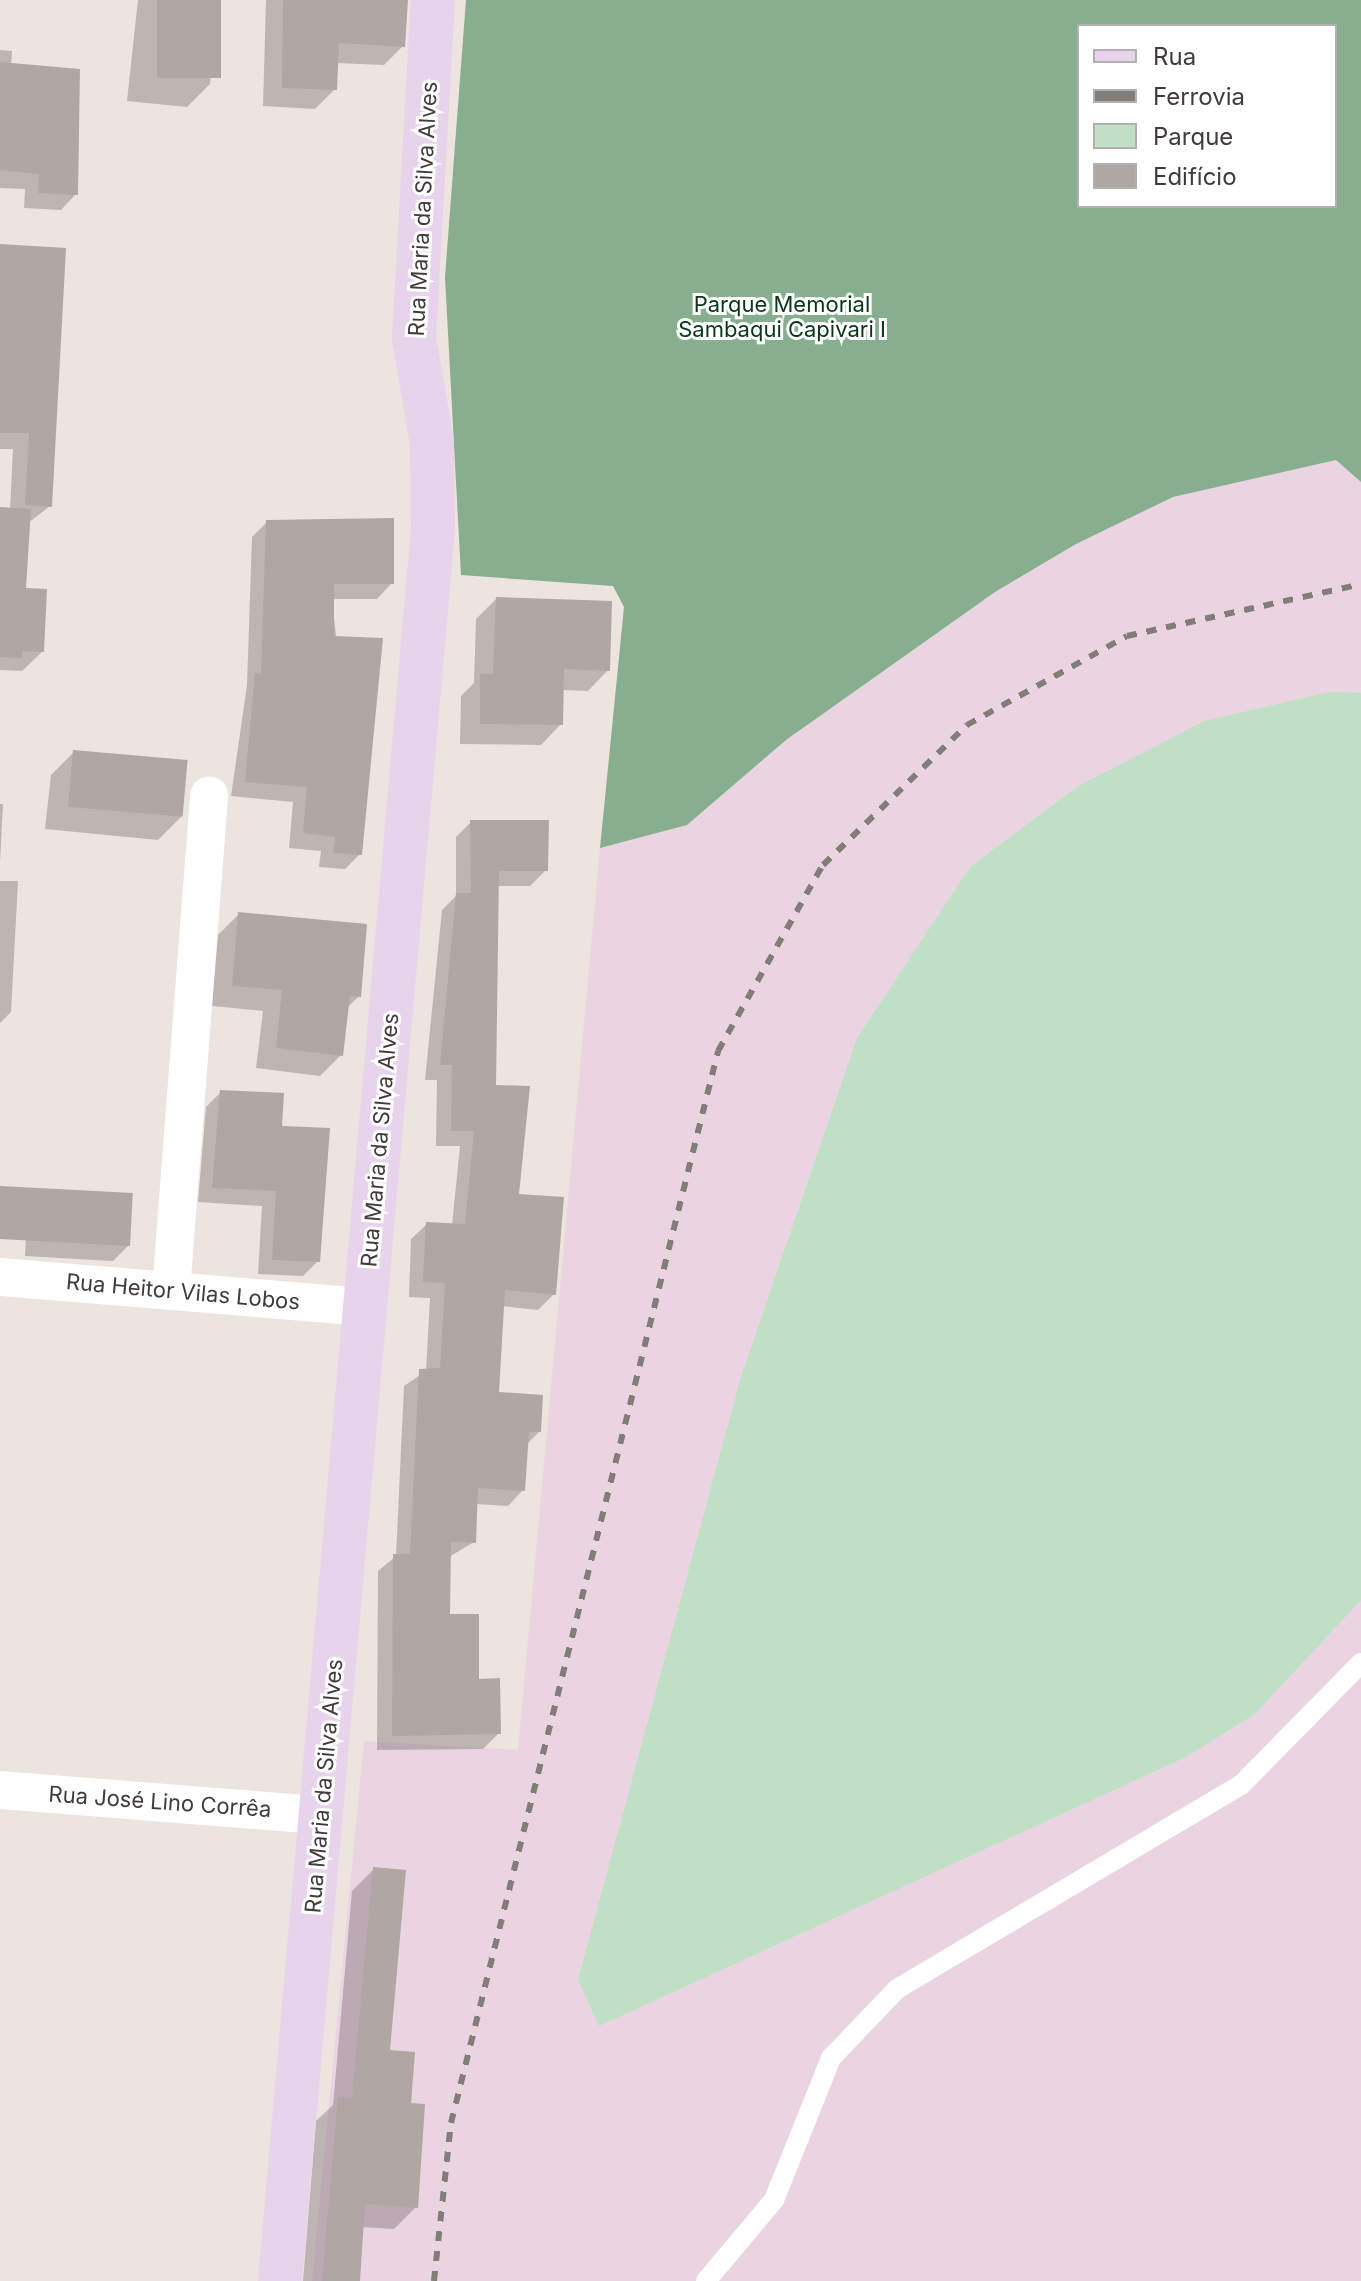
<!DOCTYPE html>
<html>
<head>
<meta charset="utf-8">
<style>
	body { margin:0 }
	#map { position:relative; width:1361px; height:2281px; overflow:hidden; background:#ede3df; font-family:Inter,sans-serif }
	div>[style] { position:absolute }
	.industrial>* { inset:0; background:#ebd4e1 }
	.green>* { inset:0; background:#c0e0c5 }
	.forest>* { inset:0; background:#87ae8e }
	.shadow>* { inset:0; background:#0003 }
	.building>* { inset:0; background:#b0a6a3; transform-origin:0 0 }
	.lane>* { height:20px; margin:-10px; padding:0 10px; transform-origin:10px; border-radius:10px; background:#fff }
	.street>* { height:38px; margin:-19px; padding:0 19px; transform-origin:19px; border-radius:19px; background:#fff }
	.secondary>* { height:44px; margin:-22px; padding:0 22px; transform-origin:22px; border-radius:22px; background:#e7d3ec }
	.rail>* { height:6px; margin-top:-3px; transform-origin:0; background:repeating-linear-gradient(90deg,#837d7a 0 10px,transparent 0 20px) }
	span { translate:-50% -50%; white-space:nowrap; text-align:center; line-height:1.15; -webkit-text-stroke:6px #fff; paint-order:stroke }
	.street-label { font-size:22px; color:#403c3a }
	.park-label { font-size:22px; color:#093718 }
	.legend { position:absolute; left:1077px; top:24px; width:260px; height:184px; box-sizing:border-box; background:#fff; border:2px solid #b3b1b0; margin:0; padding:10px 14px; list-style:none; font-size:24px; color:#403c3a }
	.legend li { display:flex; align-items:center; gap:16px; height:40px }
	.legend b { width:40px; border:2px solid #b3b1b0 }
</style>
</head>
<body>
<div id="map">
	<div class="industrial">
		<div style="clip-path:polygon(1361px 0,1361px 2281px,312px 2281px,364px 1741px,518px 1750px,600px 848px,687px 825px,786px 740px,995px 592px,1076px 544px,1173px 497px,1336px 460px,1335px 26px)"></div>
	</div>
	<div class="green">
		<div style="clip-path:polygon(1329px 692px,1361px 693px,1361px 1600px,1255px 1714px,1186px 1757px,599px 2026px,578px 1980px,740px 1380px,857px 1038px,970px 867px,1077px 787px,1204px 721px)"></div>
	</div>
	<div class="forest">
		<div style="clip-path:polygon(evenodd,466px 0,1361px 0,1361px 482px,1336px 460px,1173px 497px,1076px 544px,995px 592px,786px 740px,687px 825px,600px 848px,624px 607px,613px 586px,461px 575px,445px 277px,466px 0,1079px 26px,1335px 26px,1335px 206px,1079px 206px,1079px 26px)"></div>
	</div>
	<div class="shadow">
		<div style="clip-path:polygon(138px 0,219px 0,210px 84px,187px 107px,127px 101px)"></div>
		<div style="clip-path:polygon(266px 0,406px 0,403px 46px,384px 65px,336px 63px,335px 89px,315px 109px,263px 106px)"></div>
		<div style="clip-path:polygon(0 50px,12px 51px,11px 65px,76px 194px,61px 210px,24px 208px,25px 189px,0 188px)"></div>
		<div style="clip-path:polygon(0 247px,50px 506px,28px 523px,24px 590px,42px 652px,22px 671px,0 670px,0 509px,10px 510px,13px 449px,0 449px)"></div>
		<div style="clip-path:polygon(267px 522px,392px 583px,377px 599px,332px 599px,360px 854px,345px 869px,319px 867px,321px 851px,289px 848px,293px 802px,231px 796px,247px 685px,252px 537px)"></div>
		<div style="clip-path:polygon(496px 599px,608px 670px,588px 691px,561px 690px,561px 724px,541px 745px,460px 744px,461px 696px,474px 683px,476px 619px)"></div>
		<div style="clip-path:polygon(74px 752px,181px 817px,158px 840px,45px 829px,51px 775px)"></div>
		<div style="clip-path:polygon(0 804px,3px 804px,0 862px)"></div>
		<div style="clip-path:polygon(471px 822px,546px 870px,530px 886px,497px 886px,494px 1087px,517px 1196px,554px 1294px,538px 1310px,502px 1306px,497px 1394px,539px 1432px,526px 1445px,523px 1490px,508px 1506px,475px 1504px,474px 1542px,449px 1557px,447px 1616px,499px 1733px,483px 1749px,377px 1750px,378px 1571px,396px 1556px,404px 1386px,426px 1371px,430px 1298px,409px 1297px,411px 1239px,427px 1224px,452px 1225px,460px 1146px,436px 1146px,437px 1080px,425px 1080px,442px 910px,456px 896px,456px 837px)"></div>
		<div style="clip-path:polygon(0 881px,18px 881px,11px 1012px,0 1023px)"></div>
		<div style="clip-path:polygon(239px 914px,359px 996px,347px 1008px,341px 1055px,320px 1076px,256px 1068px,263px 1011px,212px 1006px,218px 935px)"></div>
		<div style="clip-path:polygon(221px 1092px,280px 1128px,318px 1261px,303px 1276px,258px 1274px,262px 1206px,198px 1202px,206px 1107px)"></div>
		<div style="clip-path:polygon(0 1188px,129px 1245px,113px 1261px,25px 1256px,26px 1238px,0 1236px)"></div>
		<div style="clip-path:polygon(374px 1869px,388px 2051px,409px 2105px,416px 2207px,394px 2229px,361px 2227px,358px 2281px,303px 2281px,316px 2121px,333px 2105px,352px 1891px)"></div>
	</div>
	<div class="building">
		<div style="left:157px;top:0;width:64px;height:78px"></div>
		<div style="clip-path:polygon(283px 0,408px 0,405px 47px,339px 43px,337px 90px,282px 88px)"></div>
		<div style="clip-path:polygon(0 62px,80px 69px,78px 195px,38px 193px,39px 174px,0 170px)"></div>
		<div style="clip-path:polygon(0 244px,66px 248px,52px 507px,25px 505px,29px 433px,0 433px)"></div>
		<div style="clip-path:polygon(0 507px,31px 509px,26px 588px,47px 589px,44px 652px,22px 651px,22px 658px,0 657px)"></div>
		<div style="clip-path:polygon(394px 518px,394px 584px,334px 584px,334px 636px,383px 638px,362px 855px,333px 853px,335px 837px,303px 833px,307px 787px,245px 782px,255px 673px,261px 674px,266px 520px)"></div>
		<div style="clip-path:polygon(496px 597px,612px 601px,610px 671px,564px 669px,563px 725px,480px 724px,480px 674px,493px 674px)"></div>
		<div style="left:73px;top:750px;width:115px;height:57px;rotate:5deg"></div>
		<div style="clip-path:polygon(470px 820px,549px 820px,548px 871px,499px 871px,496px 1085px,530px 1086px,519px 1194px,564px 1197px,556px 1295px,505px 1290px,499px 1392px,543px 1395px,541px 1432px,529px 1432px,525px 1491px,478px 1488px,476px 1543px,451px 1542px,450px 1614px,479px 1614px,479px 1679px,500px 1678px,501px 1734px,392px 1736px,393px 1554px,410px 1554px,419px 1369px,440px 1368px,445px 1283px,423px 1282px,426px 1222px,465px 1224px,474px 1131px,451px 1131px,452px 1065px,440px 1065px,456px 893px,471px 893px)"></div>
		<div style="clip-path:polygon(238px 912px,367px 924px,361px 997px,350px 996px,343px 1056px,276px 1048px,282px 990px,232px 986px)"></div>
		<div style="clip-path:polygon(220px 1090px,284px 1093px,282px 1126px,330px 1128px,320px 1262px,272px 1260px,276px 1191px,212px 1188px)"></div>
		<div style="left:0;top:1186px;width:133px;height:53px;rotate:3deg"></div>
		<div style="clip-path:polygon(373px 1867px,406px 1870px,390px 2050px,415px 2052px,411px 2103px,425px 2104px,418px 2208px,365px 2204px,360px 2281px,322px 2281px,338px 2097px,352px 2098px)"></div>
	</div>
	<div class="lane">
		<div style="left:706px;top:2281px;width:106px;rotate:-50deg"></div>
		<div style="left:774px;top:2200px;width:153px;rotate:-68.1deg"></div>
		<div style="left:831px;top:2058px;width:95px;rotate:-46.3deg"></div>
		<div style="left:897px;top:1989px;width:400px;rotate:-30.7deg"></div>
		<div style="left:1241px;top:1785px;width:171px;rotate:-45.5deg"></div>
	</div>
	<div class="street">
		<div style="left:0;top:1277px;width:367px;rotate:4.7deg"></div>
		<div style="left:171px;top:1291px;width:497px;rotate:-85.6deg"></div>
		<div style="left:0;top:1790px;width:322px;rotate:4.5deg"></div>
	</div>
	<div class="secondary">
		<div style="left:280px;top:2281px;width:1760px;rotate:-85.01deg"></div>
		<div style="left:433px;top:528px;width:85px;rotate:-90.7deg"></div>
		<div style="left:432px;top:443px;width:107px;rotate:-99.7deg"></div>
		<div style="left:414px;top:338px;width:339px;rotate:-86.8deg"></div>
	</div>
	<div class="rail">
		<div style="left:434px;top:2281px;width:159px;rotate:-83.9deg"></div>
		<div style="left:451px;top:2123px;width:1105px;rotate:-76.01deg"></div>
		<div style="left:718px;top:1051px;width:214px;rotate:-60.6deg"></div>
		<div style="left:823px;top:865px;width:201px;rotate:-44.2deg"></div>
		<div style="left:967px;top:725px;width:183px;rotate:-29.1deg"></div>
		<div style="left:1127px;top:636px;width:240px;rotate:-12.5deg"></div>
	</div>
	<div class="street-label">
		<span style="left:423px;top:209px;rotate:-87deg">Rua Maria da Silva Alves</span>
		<span style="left:380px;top:1140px;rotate:-85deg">Rua Maria da Silva Alves</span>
		<span style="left:183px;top:1292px;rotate:5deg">Rua Heitor Vilas Lobos</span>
		<span style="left:324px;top:1786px;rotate:-85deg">Rua Maria da Silva Alves</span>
		<span style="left:160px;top:1802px;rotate:4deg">Rua José Lino Corrêa</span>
	</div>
	<div class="park-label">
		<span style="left:782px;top:317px">Parque Memorial<br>Sambaqui Capivari I</span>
	</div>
	<ul class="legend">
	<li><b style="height:10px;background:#e7d3ec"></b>Rua</li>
	<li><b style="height:10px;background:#837d7a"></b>Ferrovia</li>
	<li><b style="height:22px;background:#c0e0c5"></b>Parque</li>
	<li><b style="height:22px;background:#b0a6a3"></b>Edifício</li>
	</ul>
</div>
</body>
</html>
